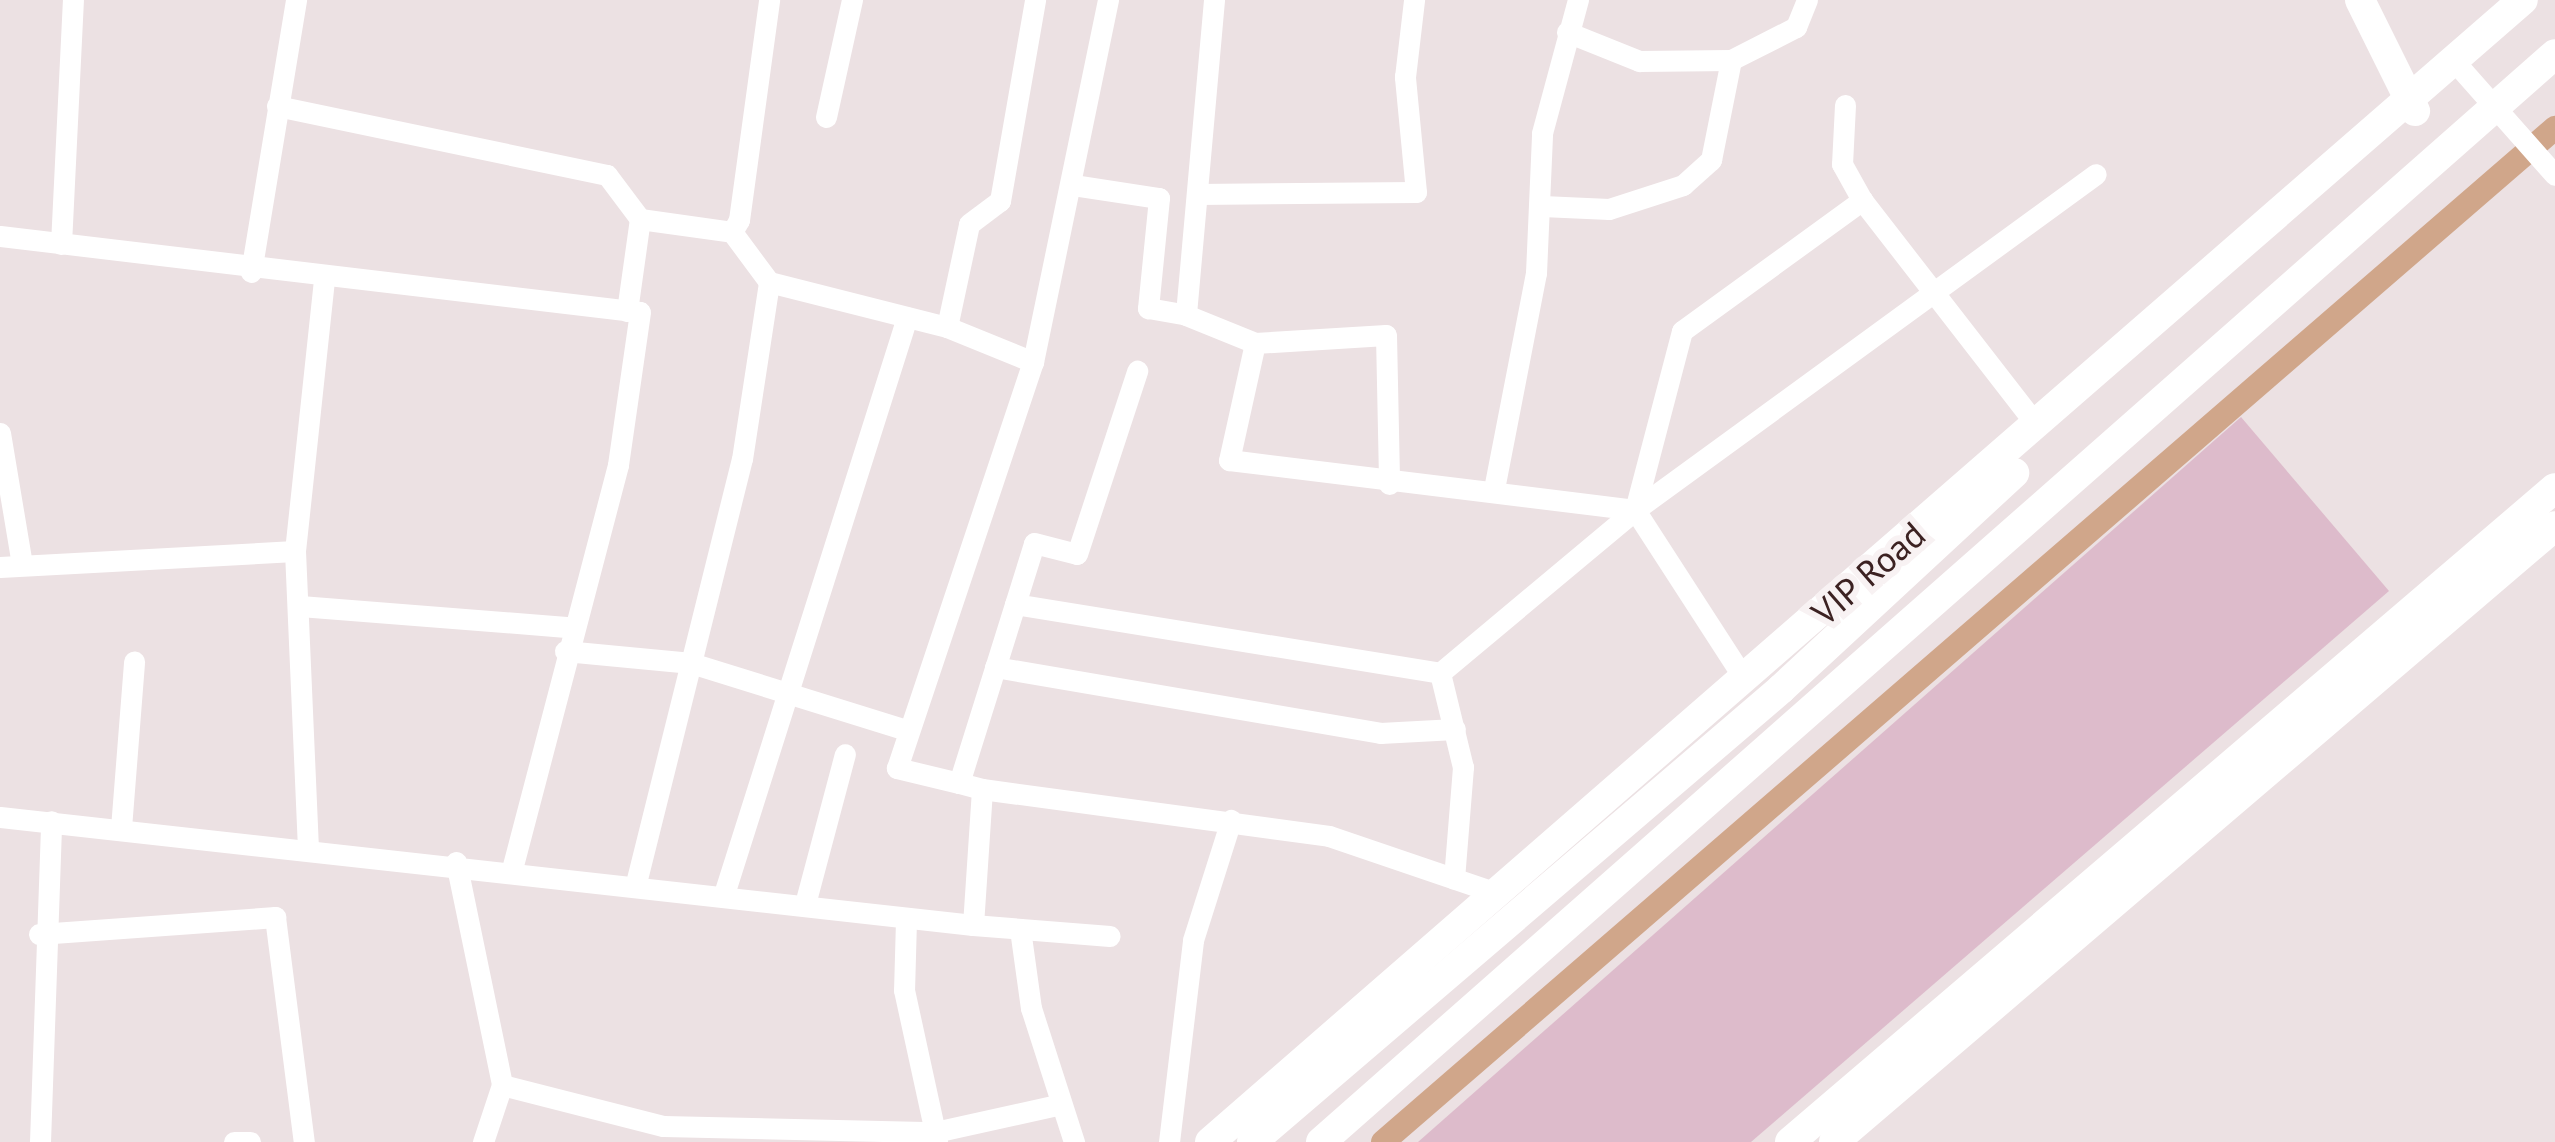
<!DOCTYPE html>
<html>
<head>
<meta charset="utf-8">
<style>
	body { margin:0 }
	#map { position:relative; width:2555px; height:1142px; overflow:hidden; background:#ece1e3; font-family:"PT Sans",sans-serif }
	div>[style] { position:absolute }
	.green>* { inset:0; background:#ddbbcb }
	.canal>* { height:24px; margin:-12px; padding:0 12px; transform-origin:12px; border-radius:12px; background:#d0a68a }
	.street>* { height:21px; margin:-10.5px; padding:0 10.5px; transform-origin:10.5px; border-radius:10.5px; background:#fff }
	.secondary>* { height:30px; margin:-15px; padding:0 15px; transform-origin:15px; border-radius:15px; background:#fff }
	span { translate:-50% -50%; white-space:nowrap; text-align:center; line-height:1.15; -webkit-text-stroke:12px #f8f2f3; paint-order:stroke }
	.street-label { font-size:36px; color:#3c2222 }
</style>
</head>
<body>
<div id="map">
	<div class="green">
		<div style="clip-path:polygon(2241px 417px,2389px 591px,1751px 1142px,1418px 1142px)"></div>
	</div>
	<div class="canal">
		<div style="left:1383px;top:1142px;width:1550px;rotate:-40.87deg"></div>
	</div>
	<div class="street">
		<div style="left:1214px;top:0;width:316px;rotate:95.1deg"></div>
		<div style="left:1186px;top:315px;width:74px;rotate:22.1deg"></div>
		<div style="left:1255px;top:343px;width:131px;rotate:-3.5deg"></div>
		<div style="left:1386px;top:335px;width:149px;rotate:88.8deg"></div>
		<div style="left:1567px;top:32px;width:78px;rotate:21.9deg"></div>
		<div style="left:1639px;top:61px;width:92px;rotate:-0.6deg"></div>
		<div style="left:1731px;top:60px;width:73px;rotate:-26.9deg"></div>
		<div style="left:1796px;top:27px;width:29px;rotate:-68deg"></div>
		<div style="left:2462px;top:70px;width:140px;rotate:48.5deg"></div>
		<div style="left:1845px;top:105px;width:59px;rotate:92.9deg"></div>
		<div style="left:1842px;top:164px;width:41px;rotate:60.9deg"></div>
		<div style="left:1862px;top:200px;width:286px;rotate:52.2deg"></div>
		<div style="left:277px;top:106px;width:337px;rotate:11.8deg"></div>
		<div style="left:607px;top:175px;width:55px;rotate:53.1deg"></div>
		<div style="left:826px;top:117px;width:120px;rotate:-77.5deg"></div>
		<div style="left:1073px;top:185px;width:87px;rotate:8.6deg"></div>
		<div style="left:1159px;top:198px;width:111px;rotate:95.7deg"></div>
		<div style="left:1148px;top:308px;width:39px;rotate:10deg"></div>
		<div style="left:1197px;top:194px;width:219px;rotate:-0.5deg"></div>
		<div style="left:1416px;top:192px;width:116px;rotate:-95.5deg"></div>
		<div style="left:1405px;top:77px;width:78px;rotate:-83.3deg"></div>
		<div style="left:1542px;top:206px;width:67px;rotate:2.6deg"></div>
		<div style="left:1609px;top:209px;width:78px;rotate:-18deg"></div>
		<div style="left:1683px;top:185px;width:38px;rotate:-42deg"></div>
		<div style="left:1711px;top:160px;width:102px;rotate:-78.7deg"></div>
		<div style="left:732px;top:232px;width:62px;rotate:53.5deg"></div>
		<div style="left:0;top:236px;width:644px;rotate:6.77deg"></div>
		<div style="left:640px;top:312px;width:155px;rotate:98.2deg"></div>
		<div style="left:618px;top:465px;width:417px;rotate:104.7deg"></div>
		<div style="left:61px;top:244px;width:244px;rotate:-87.2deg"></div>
		<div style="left:251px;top:272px;width:276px;rotate:-80.6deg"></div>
		<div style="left:627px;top:311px;width:93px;rotate:-82deg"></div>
		<div style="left:640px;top:219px;width:93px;rotate:8deg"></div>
		<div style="left:732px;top:232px;width:14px;rotate:-60deg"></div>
		<div style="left:739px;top:220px;width:222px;rotate:-82.2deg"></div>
		<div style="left:947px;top:327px;width:93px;rotate:22.1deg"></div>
		<div style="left:1033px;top:362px;width:370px;rotate:-78.3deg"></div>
		<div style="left:1255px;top:343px;width:120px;rotate:102.5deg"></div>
		<div style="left:1229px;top:460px;width:409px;rotate:7deg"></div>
		<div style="left:1635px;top:510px;width:202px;rotate:57.1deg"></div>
		<div style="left:0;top:433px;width:133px;rotate:80.5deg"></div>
		<div style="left:1494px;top:489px;width:220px;rotate:-79deg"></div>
		<div style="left:1536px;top:273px;width:140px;rotate:-87.5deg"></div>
		<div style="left:1542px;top:133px;width:138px;rotate:-74.9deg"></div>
		<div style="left:1635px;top:510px;width:185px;rotate:-75.3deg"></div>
		<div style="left:1682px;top:331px;width:223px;rotate:-36deg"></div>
		<div style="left:295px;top:551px;width:275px;rotate:-83.9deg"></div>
		<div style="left:0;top:567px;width:295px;rotate:-3.1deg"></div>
		<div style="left:295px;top:551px;width:296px;rotate:87.5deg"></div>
		<div style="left:1015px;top:604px;width:431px;rotate:9.2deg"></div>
		<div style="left:1440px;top:673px;width:254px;rotate:-39.9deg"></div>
		<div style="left:1635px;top:510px;width:570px;rotate:-36.09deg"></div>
		<div style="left:300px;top:606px;width:270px;rotate:4.5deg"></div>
		<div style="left:565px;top:651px;width:127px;rotate:5.4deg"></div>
		<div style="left:691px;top:663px;width:210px;rotate:-76deg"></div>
		<div style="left:742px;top:459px;width:179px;rotate:-81.3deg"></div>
		<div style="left:769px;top:282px;width:184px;rotate:14.2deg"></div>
		<div style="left:947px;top:327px;width:105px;rotate:-77.9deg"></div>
		<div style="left:969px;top:224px;width:39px;rotate:-37deg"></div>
		<div style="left:1000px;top:201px;width:204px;rotate:-80.1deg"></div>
		<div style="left:995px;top:667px;width:391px;rotate:9.7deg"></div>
		<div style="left:1380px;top:733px;width:75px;rotate:-3.1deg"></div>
		<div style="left:1440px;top:673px;width:97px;rotate:76.3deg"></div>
		<div style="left:1463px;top:767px;width:112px;rotate:94.6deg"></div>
		<div style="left:959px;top:783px;width:64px;rotate:-166.4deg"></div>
		<div style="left:897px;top:768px;width:428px;rotate:-71.5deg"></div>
		<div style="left:982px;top:789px;width:24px;rotate:-165deg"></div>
		<div style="left:959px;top:783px;width:251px;rotate:-72.6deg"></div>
		<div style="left:1034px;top:543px;width:44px;rotate:14.3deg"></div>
		<div style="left:1077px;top:554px;width:193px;rotate:-71.8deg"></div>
		<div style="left:0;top:817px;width:979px;rotate:6.33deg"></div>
		<div style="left:973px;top:925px;width:136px;rotate:-86.2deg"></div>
		<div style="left:982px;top:789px;width:350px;rotate:7.7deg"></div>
		<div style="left:1329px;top:836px;width:180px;rotate:18.8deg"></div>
		<div style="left:121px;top:828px;width:167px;rotate:-85.5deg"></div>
		<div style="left:456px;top:862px;width:228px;rotate:78.3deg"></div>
		<div style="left:636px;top:883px;width:227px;rotate:-76deg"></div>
		<div style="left:691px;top:663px;width:228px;rotate:17.3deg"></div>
		<div style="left:724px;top:894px;width:605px;rotate:-72.4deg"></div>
		<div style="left:805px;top:904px;width:155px;rotate:-75.1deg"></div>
		<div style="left:906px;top:920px;width:70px;rotate:91.6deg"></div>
		<div style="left:904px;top:990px;width:155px;rotate:77.7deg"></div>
		<div style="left:973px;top:925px;width:137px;rotate:4.6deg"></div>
		<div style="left:1020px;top:929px;width:80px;rotate:82.1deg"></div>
		<div style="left:1031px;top:1008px;width:141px;rotate:72.2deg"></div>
		<div style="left:39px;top:934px;width:237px;rotate:-4.1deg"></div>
		<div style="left:275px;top:917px;width:227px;rotate:82.7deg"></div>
		<div style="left:40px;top:1142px;width:321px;rotate:-88deg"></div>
		<div style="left:234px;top:1142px;width:16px"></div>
		<div style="left:483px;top:1142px;width:60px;rotate:-71.6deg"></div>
		<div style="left:502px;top:1085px;width:166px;rotate:14.3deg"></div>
		<div style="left:663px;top:1126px;width:272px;rotate:1.3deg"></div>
		<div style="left:935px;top:1132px;width:125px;rotate:-12.5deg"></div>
		<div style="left:1169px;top:1142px;width:203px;rotate:-83.2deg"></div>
		<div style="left:1193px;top:940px;width:126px;rotate:-72.4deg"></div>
	</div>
	<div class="secondary">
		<div style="left:2360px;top:0;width:124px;rotate:63.6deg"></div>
		<div style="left:1210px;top:1142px;width:1740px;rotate:-41.02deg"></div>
		<div style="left:1252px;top:1142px;width:696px;rotate:-40.57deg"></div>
		<div style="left:1781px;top:689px;width:318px;rotate:-42.8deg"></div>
		<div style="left:1321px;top:1142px;width:1645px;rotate:-41.4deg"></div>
		<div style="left:1790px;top:1142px;width:1006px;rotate:-40.53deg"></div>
		<div style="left:1834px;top:1142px;width:948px;rotate:-40.51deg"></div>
	</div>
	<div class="street-label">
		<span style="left:1868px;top:573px;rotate:-41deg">VIP Road</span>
	</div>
</div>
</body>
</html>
